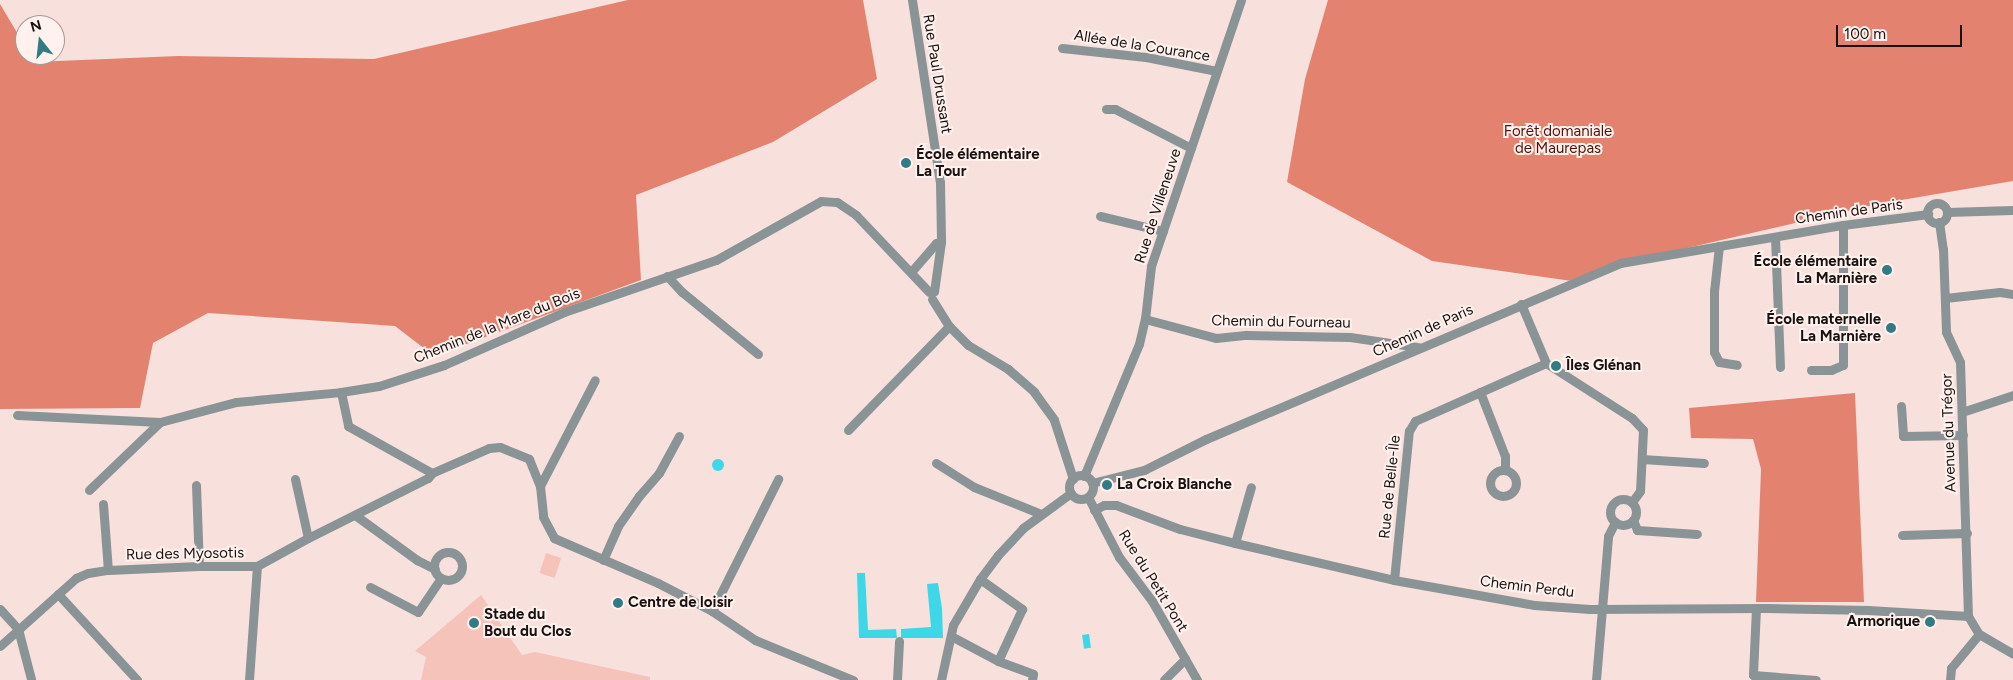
<!DOCTYPE html>
<html>
<head>
<meta charset="utf-8">
<style>
	body { margin:0 }
	#map { position:relative; width:2013px; height:680px; overflow:hidden; background:#f8e1dd; font-family:Figtree,sans-serif }
	div>[style] { position:absolute }
	.green>* { inset:0; background:#f5c3ba; transform-origin:0 0 }
	.forest>* { inset:0; background:#e48270 }
	.water>* { inset:0; background:#3ed7e8; transform-origin:0 0 }
	.round { border-radius:50% }
	.street>* { height:9px; margin:-4.5px; padding:0 4.5px; transform-origin:4.5px; border-radius:4.5px; background:#8a9496 }
	.street>.ring { margin:-4.5px; padding:0; box-sizing:content-box; background:none; border:9px solid #8a9496; border-radius:50% }
	.dots>* { width:14px; height:14px; translate:-50% -50%; box-sizing:border-box; border:2px solid #fff1ee; border-radius:50% }
	span { translate:-50% -50%; white-space:nowrap; text-align:center; line-height:1.15; -webkit-text-stroke:4px #fff1ee; paint-order:stroke }
	.street-label { font-size:15px; color:#191210 }
	.park-label { font-size:15px; color:#50130a }
	.poi-label { font-size:15px; color:#191210; font-weight:700 }
	.left { translate:0 -50%; text-align:left }
	.right { translate:-100% -50%; text-align:right }
	.north { position:absolute; left:15px; top:15px; width:50px; height:50px; box-sizing:border-box; background:#fff1ee; border:1px solid #a39895; border-radius:50%; rotate:344deg; font-size:14px; font-weight:700; line-height:20px; text-align:center; color:#191210 }
	.north::after { content:''; display:block; margin:auto; width:18px; height:22px; background:#337b84; clip-path:polygon(50% 0,100% 100%,50% 72%,0 100%) }
	.scale { position:absolute; left:1836px; top:25px; width:126px; height:22px; box-sizing:border-box; border:2px solid #191210; border-top:0; padding-left:6px; font-size:15px; line-height:18px; white-space:nowrap; color:#191210; -webkit-text-stroke:4px #fff1ee; paint-order:stroke }
</style>
</head>
<body>
<div id="map">
	<div class="green">
		<div style="left:546px;top:553px;width:16px;height:21px;rotate:18deg"></div>
		<div style="clip-path:polygon(481px 595px,522px 655px,535px 652px,650px 677px,650px 680px,421px 680px,426px 657px,415px 651px)"></div>
	</div>
	<div class="forest">
		<div style="clip-path:polygon(628px 0,863px 0,877px 79px,773px 142px,636px 195px,641px 280px,434px 356px,395px 326px,208px 313px,153px 343px,140px 408px,0 409px,0 4px,25px 46px,25px 55px,30px 55px,34px 62px,178px 56px,374px 59px)"></div>
		<div style="clip-path:polygon(1328px 0,2013px 0,2013px 181px,1878px 204px,1635px 260px,1572px 281px,1432px 261px,1287px 182px,1305px 79px)"></div>
		<div style="clip-path:polygon(1855px 393px,1864px 602px,1756px 602px,1761px 469px,1753px 439px,1691px 438px,1689px 408px)"></div>
	</div>
	<div class="water">
		<div class="round" style="left:712px;top:459px;width:12px;height:12px"></div>
		<div style="clip-path:polygon(857px 573px,865px 573px,868px 630px,896px 629px,897px 638px,859px 638px)"></div>
		<div style="clip-path:polygon(938px 583px,942px 608px,943px 638px,901px 638px,901px 629px,931px 627px,927px 584px)"></div>
		<div style="left:1089px;top:634px;width:14px;height:7px;rotate:82deg"></div>
	</div>
	<div class="street">
		<div style="left:912px;top:0;width:184px;rotate:81.3deg"></div>
		<div style="left:940px;top:182px;width:60px;rotate:89deg"></div>
		<div style="left:941px;top:242px;width:50px;rotate:98deg"></div>
		<div style="left:1062px;top:48px;width:84px;rotate:6.1deg"></div>
		<div style="left:1146px;top:57px;width:72px;rotate:11.2deg"></div>
		<div style="left:1106px;top:109px;width:9px"></div>
		<div style="left:1115px;top:109px;width:85px;rotate:27.2deg"></div>
		<div class="ring" style="left:1927px;top:203px;width:11px;height:11px"></div>
		<div style="left:1947px;top:212px;width:66px;rotate:-1.7deg"></div>
		<div style="left:1100px;top:216px;width:65px;rotate:13.4deg"></div>
		<div style="left:1939px;top:222px;width:27px;rotate:82deg"></div>
		<div style="left:1943px;top:249px;width:83px;rotate:87.9deg"></div>
		<div style="left:1946px;top:332px;width:33px;rotate:65deg"></div>
		<div style="left:1960px;top:362px;width:254px;rotate:88.2deg"></div>
		<div style="left:1968px;top:616px;width:21px;rotate:59deg"></div>
		<div style="left:1979px;top:634px;width:39px;rotate:30deg"></div>
		<div style="left:1775px;top:237px;width:130px;rotate:87.8deg"></div>
		<div style="left:1719px;top:246px;width:45px;rotate:96.3deg"></div>
		<div style="left:1714px;top:291px;width:61px;rotate:90deg"></div>
		<div style="left:1714px;top:352px;width:11px;rotate:63deg"></div>
		<div style="left:1719px;top:362px;width:18px;rotate:9deg"></div>
		<div style="left:911px;top:272px;width:38px;rotate:-49deg"></div>
		<div style="left:936px;top:243px;width:5px;rotate:-11deg"></div>
		<div style="left:667px;top:276px;width:22px;rotate:47deg"></div>
		<div style="left:682px;top:292px;width:98px;rotate:39.2deg"></div>
		<div style="left:1945px;top:298px;width:55px;rotate:-6.2deg"></div>
		<div style="left:2000px;top:292px;width:13px;rotate:9deg"></div>
		<div style="left:932px;top:299px;width:32px;rotate:58deg"></div>
		<div style="left:949px;top:326px;width:27px;rotate:45deg"></div>
		<div style="left:968px;top:345px;width:47px;rotate:31deg"></div>
		<div style="left:1008px;top:369px;width:35px;rotate:41deg"></div>
		<div style="left:1034px;top:392px;width:34px;rotate:54deg"></div>
		<div style="left:1054px;top:420px;width:62px;rotate:72.1deg"></div>
		<div style="left:1521px;top:304px;width:64px;rotate:67deg"></div>
		<div style="left:1546px;top:363px;width:102px;rotate:32.6deg"></div>
		<div style="left:1632px;top:418px;width:16px;rotate:47deg"></div>
		<div style="left:1643px;top:430px;width:61px;rotate:92.8deg"></div>
		<div style="left:1640px;top:491px;width:14px;rotate:126deg"></div>
		<div style="left:1145px;top:319px;width:73px;rotate:15deg"></div>
		<div style="left:1216px;top:338px;width:30px;rotate:-6deg"></div>
		<div style="left:1246px;top:335px;width:104px;rotate:1.1deg"></div>
		<div style="left:1350px;top:337px;width:69px;rotate:8.4deg"></div>
		<div style="left:1811px;top:370px;width:20px"></div>
		<div style="left:1831px;top:370px;width:13px;rotate:-23deg"></div>
		<div style="left:1843px;top:365px;width:140px;rotate:-90deg"></div>
		<div style="left:341px;top:392px;width:35px;rotate:78deg"></div>
		<div style="left:348px;top:426px;width:96px;rotate:29.2deg"></div>
		<div style="left:1480px;top:392px;width:69px;rotate:68.7deg"></div>
		<div style="left:1505px;top:456px;width:13px;rotate:90deg"></div>
		<div style="left:1901px;top:406px;width:30px;rotate:86deg"></div>
		<div style="left:1903px;top:436px;width:60px;rotate:-1deg"></div>
		<div style="left:1962px;top:412px;width:54px;rotate:-18.4deg"></div>
		<div style="left:17px;top:415px;width:143px;rotate:2.8deg"></div>
		<div style="left:160px;top:422px;width:79px;rotate:-14.7deg"></div>
		<div style="left:236px;top:402px;width:105px;rotate:-5.4deg"></div>
		<div style="left:341px;top:392px;width:38px;rotate:-9deg"></div>
		<div style="left:379px;top:386px;width:68px;rotate:-17.9deg"></div>
		<div style="left:444px;top:365px;width:131px;rotate:-23.8deg"></div>
		<div style="left:564px;top:312px;width:161px;rotate:-18.9deg"></div>
		<div style="left:716px;top:260px;width:120px;rotate:-29.3deg"></div>
		<div style="left:821px;top:201px;width:16px;rotate:4deg"></div>
		<div style="left:837px;top:202px;width:23px;rotate:34deg"></div>
		<div style="left:856px;top:215px;width:106px;rotate:46.5deg"></div>
		<div style="left:848px;top:430px;width:145px;rotate:-45.8deg"></div>
		<div style="left:1642px;top:459px;width:62px;rotate:3.7deg"></div>
		<div style="left:936px;top:463px;width:45px;rotate:32.3deg"></div>
		<div style="left:974px;top:487px;width:72px;rotate:21.9deg"></div>
		<div class="ring" style="left:1490px;top:470px;width:17px;height:17px"></div>
		<div class="ring" style="left:1069px;top:475px;width:15px;height:15px"></div>
		<div style="left:1084px;top:476px;width:143px;rotate:-67.4deg"></div>
		<div style="left:1139px;top:344px;width:26px;rotate:-77deg"></div>
		<div style="left:1145px;top:319px;width:53px;rotate:-83.5deg"></div>
		<div style="left:1151px;top:266px;width:281px;rotate:-71.3deg"></div>
		<div style="left:295px;top:479px;width:60px;rotate:77.6deg"></div>
		<div style="left:1092px;top:483px;width:54px;rotate:-14deg"></div>
		<div style="left:1144px;top:470px;width:69px;rotate:-26.6deg"></div>
		<div style="left:1206px;top:439px;width:450px;rotate:-23deg"></div>
		<div style="left:1620px;top:263px;width:226px;rotate:-9.7deg"></div>
		<div style="left:1843px;top:225px;width:86px;rotate:-7.4deg"></div>
		<div style="left:196px;top:485px;width:81px;rotate:87.9deg"></div>
		<div style="left:540px;top:486px;width:119px;rotate:-62.6deg"></div>
		<div style="left:89px;top:490px;width:98px;rotate:-43.8deg"></div>
		<div style="left:1088px;top:497px;width:68px;rotate:62.7deg"></div>
		<div style="left:1119px;top:557px;width:55px;rotate:53.1deg"></div>
		<div style="left:1152px;top:601px;width:91px;rotate:60.3deg"></div>
		<div class="ring" style="left:1610px;top:499px;width:17px;height:17px"></div>
		<div style="left:103px;top:504px;width:66px;rotate:85.7deg"></div>
		<div style="left:1094px;top:510px;width:11px;rotate:-27deg"></div>
		<div style="left:1104px;top:505px;width:12px"></div>
		<div style="left:1116px;top:505px;width:68px;rotate:20.6deg"></div>
		<div style="left:1180px;top:529px;width:57px;rotate:14.3deg"></div>
		<div style="left:1235px;top:543px;width:163px;rotate:13.1deg"></div>
		<div style="left:1394px;top:580px;width:142px;rotate:10.1deg"></div>
		<div style="left:1534px;top:605px;width:56px;rotate:4.1deg"></div>
		<div style="left:1590px;top:609px;width:175px;rotate:-0.3deg"></div>
		<div style="left:1765px;top:608px;width:103px;rotate:1.1deg"></div>
		<div style="left:1868px;top:610px;width:100px;rotate:3.4deg"></div>
		<div style="left:355px;top:515px;width:77px;rotate:36deg"></div>
		<div style="left:417px;top:560px;width:20px;rotate:27deg"></div>
		<div style="left:1633px;top:520px;width:11px;rotate:68deg"></div>
		<div style="left:1637px;top:530px;width:60px;rotate:3.8deg"></div>
		<div style="left:1902px;top:535px;width:65px;rotate:-1.8deg"></div>
		<div style="left:1235px;top:543px;width:58px;rotate:-74.1deg"></div>
		<div class="ring" style="left:434px;top:552px;width:19px;height:19px"></div>
		<div style="left:603px;top:560px;width:37px;rotate:-66deg"></div>
		<div style="left:618px;top:526px;width:37px;rotate:-55deg"></div>
		<div style="left:639px;top:496px;width:30px;rotate:-49deg"></div>
		<div style="left:659px;top:473px;width:42px;rotate:-61.6deg"></div>
		<div style="left:980px;top:579px;width:52px;rotate:35.5deg"></div>
		<div style="left:1022px;top:609px;width:57px;rotate:114.8deg"></div>
		<div style="left:1394px;top:580px;width:150px;rotate:-84.3deg"></div>
		<div style="left:1409px;top:431px;width:12px;rotate:-59deg"></div>
		<div style="left:1415px;top:421px;width:143px;rotate:-23.9deg"></div>
		<div style="left:370px;top:587px;width:54px;rotate:27.5deg"></div>
		<div style="left:418px;top:612px;width:41px;rotate:-55.9deg"></div>
		<div style="left:58px;top:594px;width:117px;rotate:47.4deg"></div>
		<div style="left:1756px;top:608px;width:67px;rotate:92.6deg"></div>
		<div style="left:1753px;top:675px;width:63px;rotate:4.5deg"></div>
		<div style="left:0;top:609px;width:27px;rotate:48deg"></div>
		<div style="left:18px;top:629px;width:52px;rotate:75.4deg"></div>
		<div style="left:712px;top:611px;width:148px;rotate:-63.4deg"></div>
		<div style="left:951px;top:636px;width:53px;rotate:28deg"></div>
		<div style="left:998px;top:661px;width:37px;rotate:20deg"></div>
		<div style="left:1033px;top:674px;width:6px;rotate:99deg"></div>
		<div style="left:0;top:646px;width:102px;rotate:-41.8deg"></div>
		<div style="left:76px;top:578px;width:13px;rotate:-23deg"></div>
		<div style="left:88px;top:573px;width:20px;rotate:-9deg"></div>
		<div style="left:108px;top:570px;width:91px;rotate:-2.5deg"></div>
		<div style="left:199px;top:566px;width:58px"></div>
		<div style="left:257px;top:566px;width:58px;rotate:-28.8deg"></div>
		<div style="left:308px;top:538px;width:134px;rotate:-26.6deg"></div>
		<div style="left:428px;top:478px;width:6px;rotate:-51deg"></div>
		<div style="left:432px;top:473px;width:62px;rotate:-23.7deg"></div>
		<div style="left:489px;top:448px;width:11px;rotate:-5deg"></div>
		<div style="left:500px;top:447px;width:31px;rotate:22deg"></div>
		<div style="left:529px;top:459px;width:29px;rotate:68deg"></div>
		<div style="left:540px;top:486px;width:31px;rotate:84deg"></div>
		<div style="left:543px;top:517px;width:24px;rotate:62deg"></div>
		<div style="left:554px;top:538px;width:113px;rotate:23.4deg"></div>
		<div style="left:658px;top:583px;width:61px;rotate:27.4deg"></div>
		<div style="left:712px;top:611px;width:52px;rotate:34deg"></div>
		<div style="left:755px;top:640px;width:106px;rotate:22.2deg"></div>
		<div style="left:249px;top:680px;width:114px;rotate:-86deg"></div>
		<div style="left:897px;top:680px;width:39px;rotate:-87deg"></div>
		<div style="left:941px;top:680px;width:56px;rotate:-77.7deg"></div>
		<div style="left:953px;top:625px;width:53px;rotate:-59.6deg"></div>
		<div style="left:980px;top:579px;width:30px;rotate:-53deg"></div>
		<div style="left:998px;top:555px;width:37px;rotate:-47deg"></div>
		<div style="left:1023px;top:528px;width:59px;rotate:-36.1deg"></div>
		<div style="left:1164px;top:680px;width:30px;rotate:-45deg"></div>
		<div style="left:1596px;top:680px;width:144px;rotate:-85.2deg"></div>
		<div style="left:1608px;top:536px;width:16px;rotate:-63deg"></div>
		<div style="left:1950px;top:680px;width:12px;rotate:-85deg"></div>
		<div style="left:1951px;top:668px;width:44px;rotate:-50.5deg"></div>
	</div>
	<div class="dots">
		<div style="left:906px;top:163px;background:#337b84"></div>
		<div style="left:1887px;top:270px;background:#337b84"></div>
		<div style="left:1891px;top:328px;background:#337b84"></div>
		<div style="left:1556px;top:366px;background:#337b84"></div>
		<div style="left:1107px;top:485px;background:#337b84"></div>
		<div style="left:618px;top:603px;background:#337b84"></div>
		<div style="left:1930px;top:622px;background:#337b84"></div>
		<div style="left:474px;top:623px;background:#337b84"></div>
	</div>
	<div class="street-label">
		<span style="left:1142px;top:46px;rotate:9deg">Allée de la Courance</span>
		<span style="left:937px;top:74px;rotate:81deg">Rue Paul Drussant</span>
		<span style="left:1158px;top:206px;rotate:-72deg">Rue de Villeneuve</span>
		<span style="left:1849px;top:212px;rotate:-8deg">Chemin de Paris</span>
		<span style="left:1281px;top:322px;rotate:1deg">Chemin du Fourneau</span>
		<span style="left:497px;top:326px;rotate:-22deg">Chemin de la Mare du Bois</span>
		<span style="left:1423px;top:331px;rotate:-24deg">Chemin de Paris</span>
		<span style="left:1949px;top:433px;rotate:-92deg">Avenue du Trégor</span>
		<span style="left:1390px;top:487px;rotate:-84deg">Rue de Belle-Île</span>
		<span style="left:185px;top:554px;rotate:-1deg">Rue des Myosotis</span>
		<span style="left:1153px;top:581px;rotate:58deg">Rue du Petit Pont</span>
		<span style="left:1527px;top:587px;rotate:7deg">Chemin Perdu</span>
	</div>
	<div class="park-label">
		<span style="left:1558px;top:140px">Forêt domaniale<br>de Maurepas</span>
	</div>
	<div class="poi-label">
		<span class="left" style="left:916px;top:163px">École élémentaire<br>La Tour</span>
		<span class="right" style="left:1877px;top:270px">École élémentaire<br>La Marnière</span>
		<span class="right" style="left:1881px;top:328px">École maternelle<br>La Marnière</span>
		<span class="left" style="left:1566px;top:366px">Îles Glénan</span>
		<span class="left" style="left:1117px;top:485px">La Croix Blanche</span>
		<span class="left" style="left:628px;top:603px">Centre de loisir</span>
		<span class="left" style="left:484px;top:623px">Stade du<br>Bout du Clos</span>
		<span class="right" style="left:1920px;top:622px">Armorique</span>
	</div>
	<div class="north">N</div>
	<div class="scale">100 m</div>
</div>
</body>
</html>
